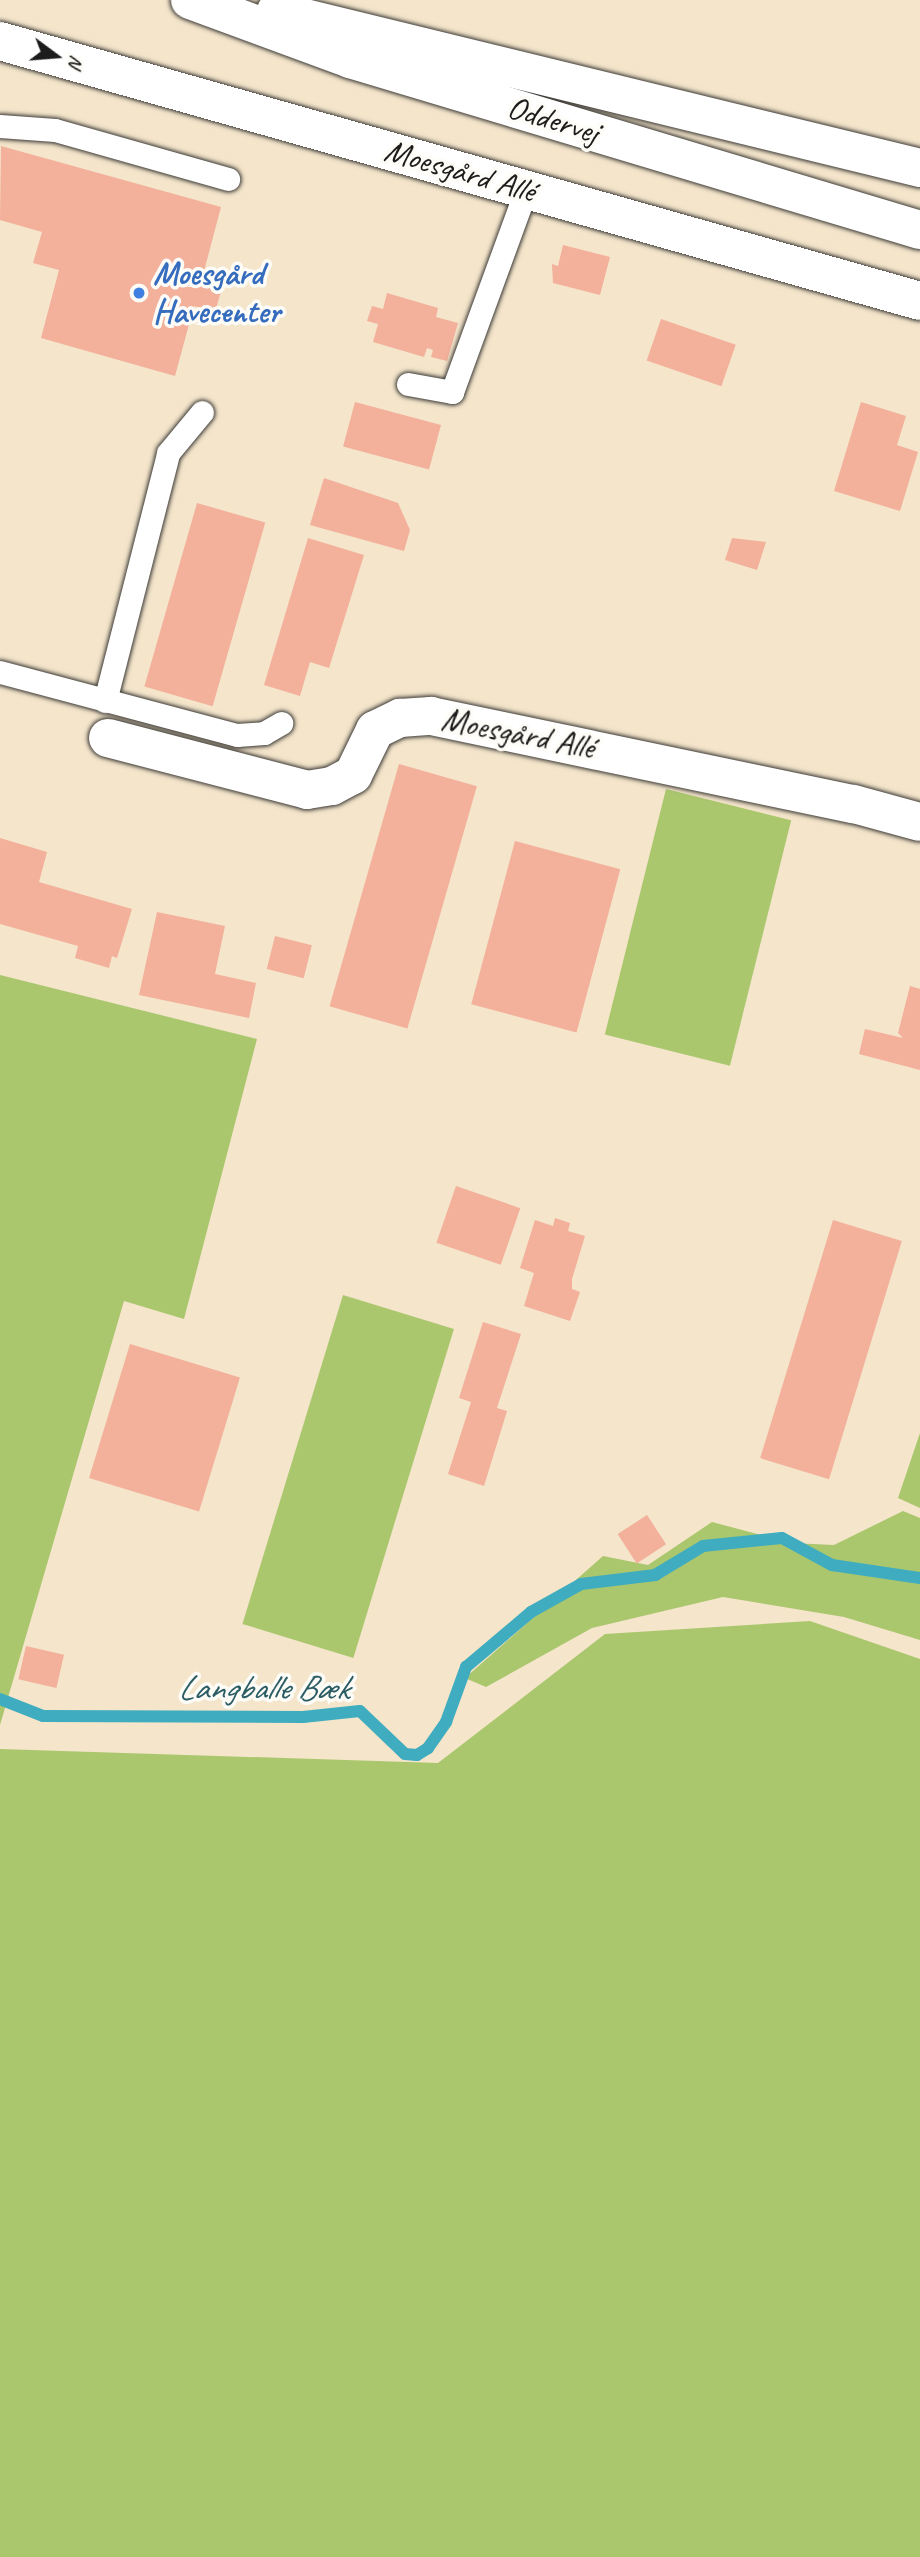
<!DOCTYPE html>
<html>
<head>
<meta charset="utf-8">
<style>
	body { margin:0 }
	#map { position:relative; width:920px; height:2557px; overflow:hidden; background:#f4e5cb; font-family:Caveat,sans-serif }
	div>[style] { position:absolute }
	.green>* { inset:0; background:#abc76e; transform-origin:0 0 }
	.stream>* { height:12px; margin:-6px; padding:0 6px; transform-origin:6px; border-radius:6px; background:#40acbf }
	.building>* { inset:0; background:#f3b09b; transform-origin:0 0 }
	.roads { filter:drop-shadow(0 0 2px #3c3a36) drop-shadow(0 0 2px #3c3a36) }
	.lane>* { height:23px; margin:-11.5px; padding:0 11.5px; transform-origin:11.5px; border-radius:11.5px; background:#fff }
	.street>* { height:38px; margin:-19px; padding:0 19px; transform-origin:19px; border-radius:19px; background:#fff }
	.secondary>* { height:38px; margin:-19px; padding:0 19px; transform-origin:19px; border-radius:19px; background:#fff }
	.dots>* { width:19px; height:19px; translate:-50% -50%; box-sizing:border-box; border:4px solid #fdfcf7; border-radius:50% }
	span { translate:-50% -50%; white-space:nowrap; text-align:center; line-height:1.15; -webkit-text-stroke:7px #fdfcf7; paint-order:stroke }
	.street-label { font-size:33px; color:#1c1c1c }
	.shop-label { font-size:33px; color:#366cbe; font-weight:700 }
	.left { translate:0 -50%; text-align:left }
	.water-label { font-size:35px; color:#2c5d65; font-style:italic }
	.north { position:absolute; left:21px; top:21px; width:70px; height:70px; -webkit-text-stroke:5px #fdfcf7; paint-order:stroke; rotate:106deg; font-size:19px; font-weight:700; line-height:28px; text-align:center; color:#1c1c1c }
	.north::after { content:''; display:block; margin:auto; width:24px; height:32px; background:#1c1c1c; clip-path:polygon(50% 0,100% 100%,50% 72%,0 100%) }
</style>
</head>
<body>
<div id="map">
	<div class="green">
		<div style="left:666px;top:789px;width:129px;height:253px;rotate:14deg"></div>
		<div style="clip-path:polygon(0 975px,257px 1039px,184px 1319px,124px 1301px,0 1725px)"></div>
		<div style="left:343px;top:1295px;width:116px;height:344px;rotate:17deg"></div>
		<div style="clip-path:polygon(920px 1433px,920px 1508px,898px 1498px)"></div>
		<div style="clip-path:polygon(903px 1511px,920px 1518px,920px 1640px,844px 1617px,723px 1597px,592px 1628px,486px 1687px,465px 1678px,603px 1556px,648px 1565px,712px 1522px,791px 1543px,834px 1545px)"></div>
		<div style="clip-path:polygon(810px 1621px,920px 1659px,920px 2557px,0 2557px,0 1749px,438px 1763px,605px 1634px)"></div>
	</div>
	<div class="stream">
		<div style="left:0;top:1699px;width:46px;rotate:21.6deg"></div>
		<div style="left:43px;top:1716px;width:260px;rotate:0.2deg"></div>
		<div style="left:303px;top:1717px;width:57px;rotate:-6deg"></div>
		<div style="left:360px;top:1711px;width:62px;rotate:43.7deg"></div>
		<div style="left:405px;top:1754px;width:12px;rotate:5deg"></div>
		<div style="left:417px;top:1755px;width:13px;rotate:-32deg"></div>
		<div style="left:428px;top:1748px;width:32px;rotate:-55deg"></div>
		<div style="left:446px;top:1722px;width:59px;rotate:-70deg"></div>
		<div style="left:466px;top:1667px;width:85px;rotate:-40.2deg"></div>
		<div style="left:531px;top:1612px;width:57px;rotate:-29.2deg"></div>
		<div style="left:581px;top:1584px;width:75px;rotate:-6.9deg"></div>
		<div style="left:655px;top:1575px;width:56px;rotate:-31.1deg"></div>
		<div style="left:703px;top:1546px;width:79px;rotate:-5.8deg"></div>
		<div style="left:782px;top:1538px;width:57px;rotate:28.4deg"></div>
		<div style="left:832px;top:1565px;width:89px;rotate:8.4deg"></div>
	</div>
	<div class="building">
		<div style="clip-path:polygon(1px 146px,221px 207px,203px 275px,224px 281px,215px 312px,194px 306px,175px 376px,41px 338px,59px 270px,33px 263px,42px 232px,0 220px)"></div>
		<div style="clip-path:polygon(563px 245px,610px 257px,600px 295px,553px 283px,552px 264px,558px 266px)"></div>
		<div style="clip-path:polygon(387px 293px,438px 308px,436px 317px,458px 323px,447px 361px,431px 357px,433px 350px,427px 348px,424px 357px,373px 342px,378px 324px,367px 321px,372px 306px,383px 309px)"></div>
		<div style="left:661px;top:319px;width:79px;height:44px;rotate:19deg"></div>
		<div style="left:355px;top:402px;width:89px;height:46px;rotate:15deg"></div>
		<div style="clip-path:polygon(861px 402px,906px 416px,897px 445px,918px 452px,900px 511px,834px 491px)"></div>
		<div style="clip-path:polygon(324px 478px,398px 503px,410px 530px,404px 551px,310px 525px)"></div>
		<div style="left:197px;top:503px;width:71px;height:191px;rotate:16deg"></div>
		<div style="clip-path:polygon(308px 538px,364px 555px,329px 668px,310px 662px,300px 696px,264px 685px)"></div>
		<div style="clip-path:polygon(732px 538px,766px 542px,757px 570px,725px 560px)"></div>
		<div style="left:399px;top:764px;width:81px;height:252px;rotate:16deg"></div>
		<div style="clip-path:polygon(0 838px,47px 852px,39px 882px,132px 909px,117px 958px,112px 956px,109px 968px,75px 958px,78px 946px,0 924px)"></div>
		<div style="left:515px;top:841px;width:109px;height:169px;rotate:15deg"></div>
		<div style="clip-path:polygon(157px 912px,225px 926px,215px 974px,256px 983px,249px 1018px,139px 995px)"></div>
		<div style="left:275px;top:936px;width:38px;height:34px;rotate:14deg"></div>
		<div style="clip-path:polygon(910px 986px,920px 989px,920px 1070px,859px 1054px,865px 1029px,903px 1038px,898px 1033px)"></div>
		<div style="left:456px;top:1186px;width:68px;height:60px;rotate:19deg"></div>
		<div style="clip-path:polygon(555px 1218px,570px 1223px,568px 1231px,585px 1236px,572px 1279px,572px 1289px,580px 1292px,570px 1321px,524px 1306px,534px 1273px,520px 1268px,535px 1220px,553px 1226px)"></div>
		<div style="left:833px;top:1220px;width:72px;height:249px;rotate:17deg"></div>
		<div style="clip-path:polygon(483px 1322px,521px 1334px,497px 1408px,507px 1411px,484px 1486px,448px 1474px,471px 1402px,459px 1398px)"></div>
		<div style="left:130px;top:1344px;width:115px;height:140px;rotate:17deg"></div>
		<div style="left:647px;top:1515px;width:35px;height:35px;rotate:57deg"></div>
		<div style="left:26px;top:1646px;width:39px;height:34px;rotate:13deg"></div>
	</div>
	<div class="roads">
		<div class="lane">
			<div style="left:0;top:126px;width:55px;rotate:4.2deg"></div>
			<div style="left:55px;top:130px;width:180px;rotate:15.8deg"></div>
			<div style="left:408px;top:384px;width:45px;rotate:10.3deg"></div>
			<div style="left:452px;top:392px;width:215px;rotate:-69.9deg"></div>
			<div style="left:0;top:672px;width:245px;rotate:14.9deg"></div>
			<div style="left:237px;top:735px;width:27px;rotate:-4deg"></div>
			<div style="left:264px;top:733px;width:20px;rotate:-30deg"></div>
			<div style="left:105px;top:701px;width:256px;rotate:-75.7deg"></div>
			<div style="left:168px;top:453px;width:53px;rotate:-50.3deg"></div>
		</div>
		<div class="street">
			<div style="left:0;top:41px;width:956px;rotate:15.78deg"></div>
			<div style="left:108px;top:738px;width:206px;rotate:14.6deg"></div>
			<div style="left:307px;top:790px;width:25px;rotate:-9deg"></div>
			<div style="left:332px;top:786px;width:24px;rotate:-28deg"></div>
			<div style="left:353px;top:775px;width:50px;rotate:-63.9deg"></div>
			<div style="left:375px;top:730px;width:28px;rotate:-26deg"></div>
			<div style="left:400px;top:718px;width:31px;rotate:-4deg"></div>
			<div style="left:431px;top:716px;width:432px;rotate:11.8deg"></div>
			<div style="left:854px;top:804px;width:68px;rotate:15.3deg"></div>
		</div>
		<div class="secondary">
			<div style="left:190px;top:0;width:171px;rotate:20.2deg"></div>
			<div style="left:350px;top:59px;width:595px;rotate:16.7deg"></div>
			<div style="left:276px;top:11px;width:663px;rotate:13.7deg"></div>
		</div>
	</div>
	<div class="dots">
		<div style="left:139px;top:293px;background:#3f7fe0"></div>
	</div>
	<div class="street-label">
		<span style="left:553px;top:120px;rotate:17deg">Oddervej</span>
		<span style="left:460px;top:171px;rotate:16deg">Moesgård Allé</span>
		<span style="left:518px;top:734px;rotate:11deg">Moesgård Allé</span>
	</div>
	<div class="shop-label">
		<span class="left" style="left:153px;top:293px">Moesgård<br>Havecenter</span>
	</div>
	<div class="water-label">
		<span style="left:263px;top:1688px">Langballe Bæk</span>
	</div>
	<div class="north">N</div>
</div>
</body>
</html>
